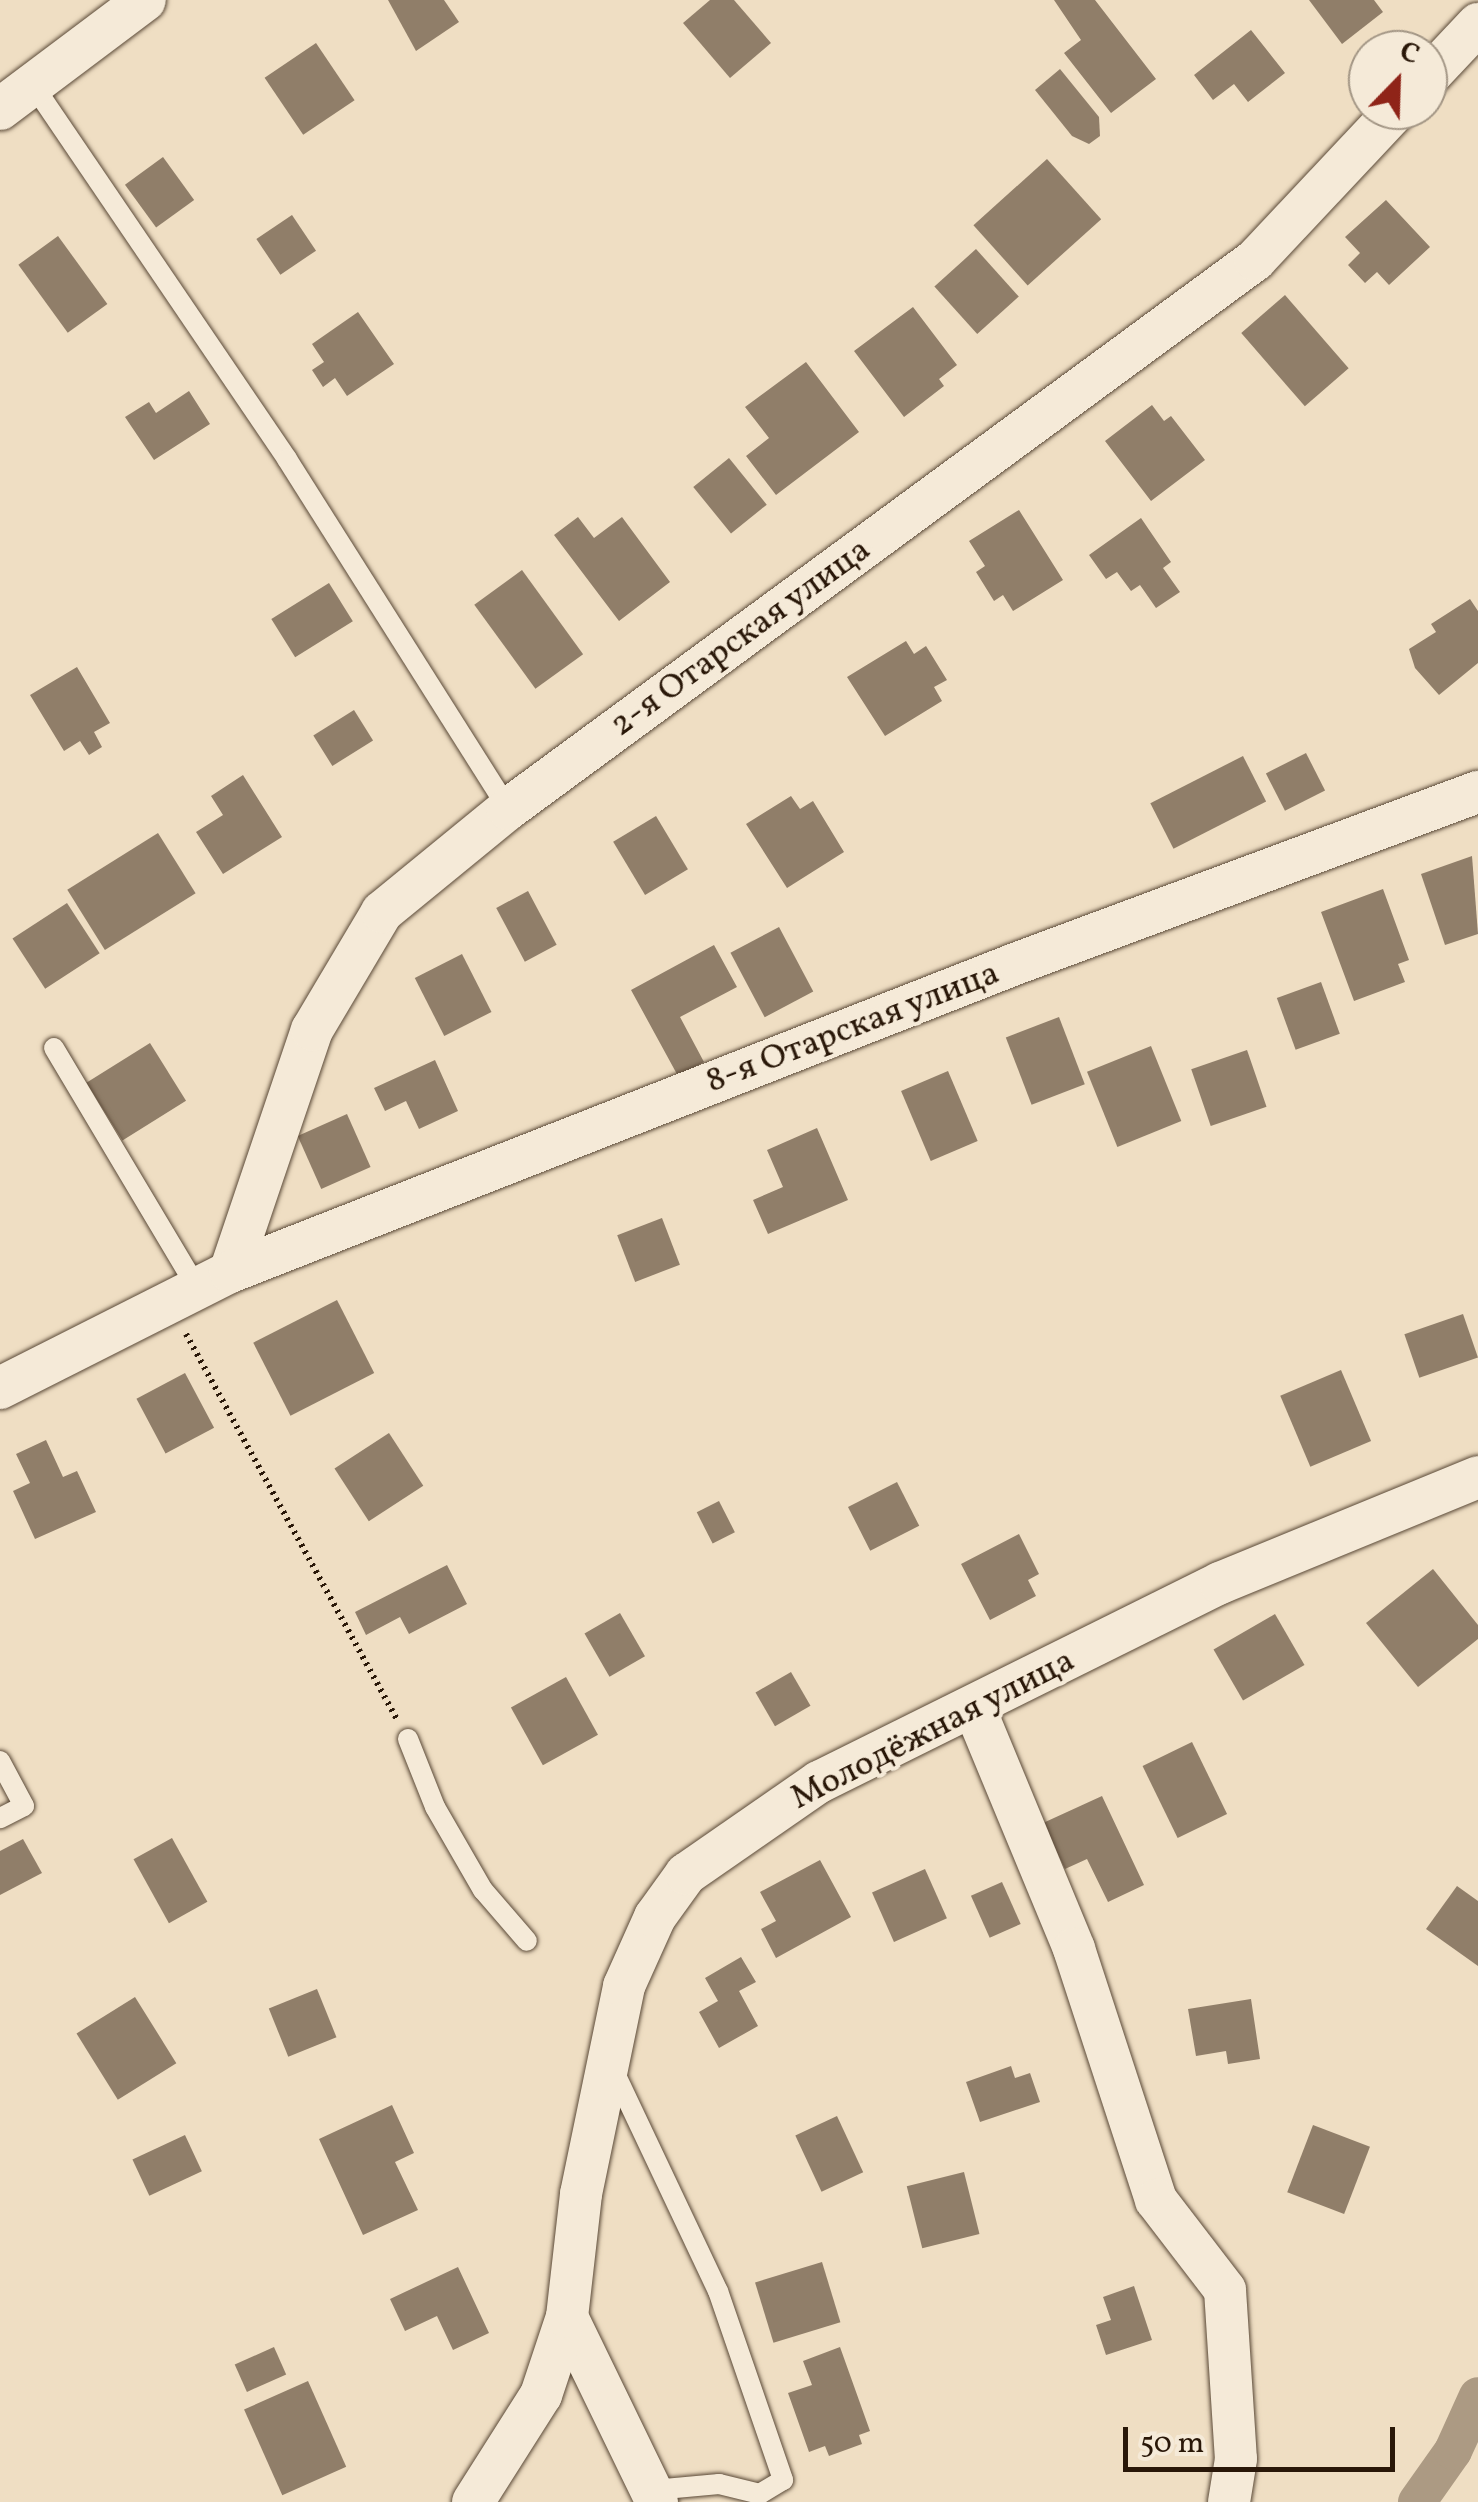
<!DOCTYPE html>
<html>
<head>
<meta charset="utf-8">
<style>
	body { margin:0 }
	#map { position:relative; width:1478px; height:2502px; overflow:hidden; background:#efdec3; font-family:Vollkorn,serif }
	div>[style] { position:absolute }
	.canal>* { height:38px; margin:-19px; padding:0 19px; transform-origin:19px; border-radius:19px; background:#ac9a83 }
	.building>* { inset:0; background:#907e69; transform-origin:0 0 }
	.path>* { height:6px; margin-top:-3px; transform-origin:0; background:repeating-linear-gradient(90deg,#291708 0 2.5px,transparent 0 7.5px) }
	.roads { filter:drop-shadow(0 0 2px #5a4937) drop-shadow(0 0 2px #5a4937) }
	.lane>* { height:20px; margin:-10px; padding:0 10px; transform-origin:10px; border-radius:10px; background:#f5ead8 }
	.street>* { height:42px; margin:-21px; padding:0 21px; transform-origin:21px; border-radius:21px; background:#f5ead8 }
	span { translate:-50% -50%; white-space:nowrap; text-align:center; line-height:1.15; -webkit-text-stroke:8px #f5ead8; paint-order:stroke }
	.street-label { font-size:35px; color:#291708 }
	.north { position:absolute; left:1348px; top:30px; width:100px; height:100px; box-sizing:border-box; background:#f5ead8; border:2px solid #a39685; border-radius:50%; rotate:23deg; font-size:28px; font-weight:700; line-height:40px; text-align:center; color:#291708 }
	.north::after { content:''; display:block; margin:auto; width:35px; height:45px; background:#8f2418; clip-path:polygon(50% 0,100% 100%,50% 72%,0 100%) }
	.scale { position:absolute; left:1123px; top:2427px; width:272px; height:45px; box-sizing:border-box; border:5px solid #291708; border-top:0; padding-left:12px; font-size:30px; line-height:35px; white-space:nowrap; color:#291708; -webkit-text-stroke:8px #f5ead8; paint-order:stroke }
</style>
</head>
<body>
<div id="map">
	<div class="canal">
		<div style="left:1417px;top:2502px;width:62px;rotate:-54.8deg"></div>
		<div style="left:1453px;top:2451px;width:60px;rotate:-65.6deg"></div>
	</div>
	<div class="building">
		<div style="clip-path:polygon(388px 0,444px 0,459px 22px,416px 51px)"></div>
		<div style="clip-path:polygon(710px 0,734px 0,771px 43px,730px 78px,683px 23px)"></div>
		<div style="clip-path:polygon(1054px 0,1095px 0,1156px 79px,1111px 113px,1064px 53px,1081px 40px)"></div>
		<div style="clip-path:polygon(1309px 0,1374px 0,1383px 12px,1342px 44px)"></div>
		<div style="clip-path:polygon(1251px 30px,1285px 73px,1248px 102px,1234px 84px,1213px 100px,1194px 75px)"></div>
		<div style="left:316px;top:43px;width:69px;height:62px;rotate:56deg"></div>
		<div style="clip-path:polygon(1060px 69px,1099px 117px,1100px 136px,1089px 144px,1072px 136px,1035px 90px)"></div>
		<div style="left:163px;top:157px;width:53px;height:47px;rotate:54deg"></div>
		<div style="left:1047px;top:159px;width:81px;height:99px;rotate:48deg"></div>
		<div style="clip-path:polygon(1386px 200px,1430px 247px,1389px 285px,1377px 272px,1365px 283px,1348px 265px,1360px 253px,1345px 237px)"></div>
		<div style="left:292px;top:215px;width:43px;height:43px;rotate:56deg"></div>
		<div style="left:58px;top:236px;width:84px;height:49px;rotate:54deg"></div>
		<div style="left:976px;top:249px;width:64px;height:56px;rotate:48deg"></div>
		<div style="left:1285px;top:295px;width:97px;height:58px;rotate:49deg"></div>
		<div style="clip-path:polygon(913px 307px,957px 365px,939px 379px,944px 386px,904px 417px,854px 351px)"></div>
		<div style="clip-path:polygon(358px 312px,394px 364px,347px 396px,335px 378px,323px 387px,312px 370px,324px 362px,312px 344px)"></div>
		<div style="clip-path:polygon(806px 362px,859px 432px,776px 495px,746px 456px,769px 438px,745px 407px)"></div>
		<div style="clip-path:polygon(189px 391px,210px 424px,154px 460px,125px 417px,149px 402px,156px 413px)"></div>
		<div style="clip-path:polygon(1152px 405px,1164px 421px,1171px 416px,1205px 460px,1151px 501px,1105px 441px)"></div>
		<div style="left:729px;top:458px;width:60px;height:46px;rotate:51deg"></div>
		<div style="clip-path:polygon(1019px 510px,1063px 580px,1013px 611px,1003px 595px,994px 601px,976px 572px,985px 566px,969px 541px)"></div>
		<div style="clip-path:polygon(578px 517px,594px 538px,622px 517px,670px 582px,619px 621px,554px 535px)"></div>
		<div style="clip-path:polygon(1141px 518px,1171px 562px,1163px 568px,1180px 592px,1156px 608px,1140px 585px,1131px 591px,1117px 572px,1106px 579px,1089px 555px)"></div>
		<div style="left:522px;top:570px;width:104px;height:59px;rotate:54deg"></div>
		<div style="left:329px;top:583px;width:45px;height:68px;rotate:58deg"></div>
		<div style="clip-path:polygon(1470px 599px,1478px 611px,1478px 663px,1439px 695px,1415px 668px,1409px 649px,1436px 632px,1431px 624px)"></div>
		<div style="clip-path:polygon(906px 641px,914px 654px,926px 646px,947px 680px,934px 687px,942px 701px,885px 736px,847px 677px)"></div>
		<div style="clip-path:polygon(77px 667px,110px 723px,94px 732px,102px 747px,89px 755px,80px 741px,64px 751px,30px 695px)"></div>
		<div style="left:354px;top:710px;width:36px;height:48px;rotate:58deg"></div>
		<div style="left:1306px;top:753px;width:42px;height:45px;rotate:63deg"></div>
		<div style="left:1243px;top:756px;width:51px;height:104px;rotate:63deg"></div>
		<div style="clip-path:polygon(243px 775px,282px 837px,223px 874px,196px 832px,223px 815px,211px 796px)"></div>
		<div style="clip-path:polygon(791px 796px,800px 809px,813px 801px,844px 852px,787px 888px,746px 824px)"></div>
		<div style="left:656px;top:816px;width:62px;height:50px;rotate:59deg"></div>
		<div style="left:158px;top:833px;width:71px;height:107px;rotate:58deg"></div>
		<div style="clip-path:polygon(1472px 856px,1478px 934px,1445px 945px,1421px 874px)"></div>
		<div style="clip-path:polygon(1383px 889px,1409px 960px,1398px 964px,1405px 982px,1354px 1001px,1321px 912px)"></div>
		<div style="left:528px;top:891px;width:61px;height:36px;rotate:62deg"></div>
		<div style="left:67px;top:903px;width:60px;height:65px;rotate:57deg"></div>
		<div style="left:779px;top:927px;width:73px;height:55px;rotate:62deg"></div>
		<div style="clip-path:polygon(714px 945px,737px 987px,680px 1017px,704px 1062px,678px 1076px,631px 990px)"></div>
		<div style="left:462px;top:954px;width:65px;height:53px;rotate:63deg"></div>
		<div style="left:1321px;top:982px;width:55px;height:47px;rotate:70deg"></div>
		<div style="left:1059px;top:1017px;width:72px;height:57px;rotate:69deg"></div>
		<div style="left:150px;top:1043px;width:68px;height:75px;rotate:58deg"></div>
		<div style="left:1151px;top:1046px;width:81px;height:69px;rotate:68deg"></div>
		<div style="left:1247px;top:1050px;width:60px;height:59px;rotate:71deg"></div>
		<div style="clip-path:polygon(435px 1060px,458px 1111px,419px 1129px,406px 1101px,385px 1111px,374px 1088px)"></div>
		<div style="left:948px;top:1071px;width:76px;height:51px;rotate:67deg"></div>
		<div style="left:347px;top:1114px;width:58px;height:54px;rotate:66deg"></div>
		<div style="clip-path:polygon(817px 1128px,848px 1200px,768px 1234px,753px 1200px,783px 1187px,767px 1150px)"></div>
		<div style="left:662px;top:1218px;width:50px;height:48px;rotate:69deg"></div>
		<div style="left:337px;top:1300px;width:82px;height:94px;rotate:63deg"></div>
		<div style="left:1463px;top:1314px;width:46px;height:62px;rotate:71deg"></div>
		<div style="left:1341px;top:1370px;width:77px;height:66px;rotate:67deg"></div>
		<div style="left:185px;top:1373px;width:62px;height:55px;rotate:62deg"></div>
		<div style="left:389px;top:1433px;width:63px;height:65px;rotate:57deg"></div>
		<div style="clip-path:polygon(46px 1440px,63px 1477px,77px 1471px,96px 1512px,35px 1539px,13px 1491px,30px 1483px,16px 1454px)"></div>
		<div style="left:897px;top:1482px;width:49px;height:55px;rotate:63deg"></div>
		<div style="left:719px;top:1501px;width:35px;height:25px;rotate:63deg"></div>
		<div style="clip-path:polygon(1019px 1534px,1039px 1574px,1028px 1580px,1036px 1596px,990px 1620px,961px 1564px)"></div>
		<div style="clip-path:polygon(447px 1565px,467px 1604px,409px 1634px,400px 1617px,366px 1635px,355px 1612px)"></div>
		<div style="clip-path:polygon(1433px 1569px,1478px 1625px,1478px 1639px,1418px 1687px,1366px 1623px)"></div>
		<div style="left:620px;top:1613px;width:50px;height:41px;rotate:60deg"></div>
		<div style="left:1275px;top:1614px;width:59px;height:71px;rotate:60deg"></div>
		<div style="left:791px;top:1672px;width:39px;height:41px;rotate:60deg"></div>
		<div style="left:566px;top:1677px;width:66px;height:63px;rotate:61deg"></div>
		<div style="left:1192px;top:1742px;width:80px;height:55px;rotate:64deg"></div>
		<div style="clip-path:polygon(1102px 1796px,1144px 1885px,1108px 1902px,1087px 1859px,1065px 1869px,1043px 1823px)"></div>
		<div style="left:172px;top:1838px;width:73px;height:44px;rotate:61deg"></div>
		<div style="clip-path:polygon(23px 1839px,42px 1873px,0 1895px,0 1851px)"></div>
		<div style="clip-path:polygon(820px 1860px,851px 1917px,776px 1958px,761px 1929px,776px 1921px,760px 1892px)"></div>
		<div style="left:925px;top:1869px;width:54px;height:58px;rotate:66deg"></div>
		<div style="left:1002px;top:1882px;width:46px;height:34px;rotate:66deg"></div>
		<div style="clip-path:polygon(1457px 1886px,1478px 1901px,1478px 1966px,1426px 1929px)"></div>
		<div style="clip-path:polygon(741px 1957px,756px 1982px,739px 1991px,758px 2026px,719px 2048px,699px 2012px,718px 2001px,705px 1978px)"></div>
		<div style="left:317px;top:1989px;width:52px;height:52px;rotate:68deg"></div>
		<div style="left:135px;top:1997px;width:78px;height:69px;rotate:58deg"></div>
		<div style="clip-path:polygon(1251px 1999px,1260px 2059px,1228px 2064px,1226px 2051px,1196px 2056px,1188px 2009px)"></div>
		<div style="clip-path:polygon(1011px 2066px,1015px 2078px,1030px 2073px,1040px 2102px,980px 2122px,966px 2082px)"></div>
		<div style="clip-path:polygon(392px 2105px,414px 2153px,395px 2162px,418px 2210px,363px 2235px,319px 2139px)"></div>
		<div style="left:837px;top:2116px;width:62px;height:46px;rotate:65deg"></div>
		<div style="left:1313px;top:2125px;width:61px;height:72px;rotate:21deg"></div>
		<div style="left:185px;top:2135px;width:40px;height:58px;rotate:65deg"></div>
		<div style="left:964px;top:2172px;width:64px;height:59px;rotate:76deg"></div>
		<div style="left:822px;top:2262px;width:63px;height:70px;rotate:73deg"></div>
		<div style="clip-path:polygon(458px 2267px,489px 2333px,453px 2350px,437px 2316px,405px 2331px,390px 2299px)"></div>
		<div style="clip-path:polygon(1134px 2286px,1152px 2340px,1106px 2355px,1096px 2325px,1111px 2320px,1103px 2297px)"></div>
		<div style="left:274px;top:2347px;width:30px;height:43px;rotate:66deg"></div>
		<div style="clip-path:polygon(840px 2347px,870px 2431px,859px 2435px,862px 2444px,829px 2456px,825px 2446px,809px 2452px,788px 2393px,812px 2385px,803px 2361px)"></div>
		<div style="left:308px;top:2381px;width:94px;height:70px;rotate:66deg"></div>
	</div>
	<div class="path">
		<div style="left:186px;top:1334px;width:438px;rotate:61.3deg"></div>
	</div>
	<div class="roads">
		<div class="lane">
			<div style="left:33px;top:85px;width:452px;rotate:55.8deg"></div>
			<div style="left:287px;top:459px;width:414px;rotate:57.7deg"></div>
			<div style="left:54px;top:1048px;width:279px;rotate:59.2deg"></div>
			<div style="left:408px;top:1739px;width:73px;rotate:68.3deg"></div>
			<div style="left:435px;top:1807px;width:96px;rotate:60deg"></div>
			<div style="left:483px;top:1890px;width:67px;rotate:49.2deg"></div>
			<div style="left:0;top:1761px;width:51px;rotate:61.9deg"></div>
			<div style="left:24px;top:1806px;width:27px;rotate:153deg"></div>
			<div style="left:612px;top:2067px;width:248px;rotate:64.7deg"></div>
			<div style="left:718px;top:2291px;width:200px;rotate:71deg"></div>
			<div style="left:783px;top:2480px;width:27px;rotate:149deg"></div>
			<div style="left:760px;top:2494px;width:42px;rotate:-166.3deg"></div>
			<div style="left:719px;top:2484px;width:66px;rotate:174.8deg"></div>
		</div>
		<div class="street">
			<div style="left:1428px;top:77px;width:73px;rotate:-46.7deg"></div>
			<div style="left:0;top:109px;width:181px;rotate:-36.9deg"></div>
			<div style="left:230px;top:1272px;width:256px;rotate:-71.3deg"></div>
			<div style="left:312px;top:1030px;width:137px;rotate:-59.3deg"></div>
			<div style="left:382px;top:912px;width:163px;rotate:-39.3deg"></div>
			<div style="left:508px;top:809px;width:927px;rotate:-36.31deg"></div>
			<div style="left:1255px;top:260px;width:206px;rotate:-46.8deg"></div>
			<div style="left:0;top:1388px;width:258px;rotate:-26.8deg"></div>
			<div style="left:230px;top:1272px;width:843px;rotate:-21.42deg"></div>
			<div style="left:1015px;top:964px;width:494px;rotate:-20.4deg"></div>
			<div style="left:974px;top:1707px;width:262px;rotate:67.5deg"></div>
			<div style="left:1074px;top:1949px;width:264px;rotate:71.9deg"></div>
			<div style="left:1156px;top:2200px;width:113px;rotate:52.5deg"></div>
			<div style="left:1225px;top:2290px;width:169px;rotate:86.3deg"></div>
			<div style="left:1236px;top:2459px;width:44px;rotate:99.2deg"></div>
			<div style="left:567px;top:2317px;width:206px;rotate:64.1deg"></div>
			<div style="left:473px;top:2502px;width:127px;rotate:-57.6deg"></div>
			<div style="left:541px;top:2395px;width:82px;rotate:-71.6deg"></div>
			<div style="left:567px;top:2317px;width:124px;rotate:-83.5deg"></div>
			<div style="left:581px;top:2194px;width:212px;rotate:-78.3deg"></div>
			<div style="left:624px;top:1986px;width:76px;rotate:-65.8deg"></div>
			<div style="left:655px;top:1917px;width:53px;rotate:-54.2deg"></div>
			<div style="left:686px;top:1874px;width:162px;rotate:-34.7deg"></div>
			<div style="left:819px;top:1782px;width:448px;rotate:-26.4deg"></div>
			<div style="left:1220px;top:1583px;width:279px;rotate:-22.3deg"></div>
		</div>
	</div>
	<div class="street-label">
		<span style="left:741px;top:638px;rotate:-36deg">2-я Отарская улица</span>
		<span style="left:853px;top:1028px;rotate:-21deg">8-я Отарская улица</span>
		<span style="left:933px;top:1730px;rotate:-27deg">Молодёжная улица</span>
	</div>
	<div class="north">С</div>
	<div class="scale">50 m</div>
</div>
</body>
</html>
